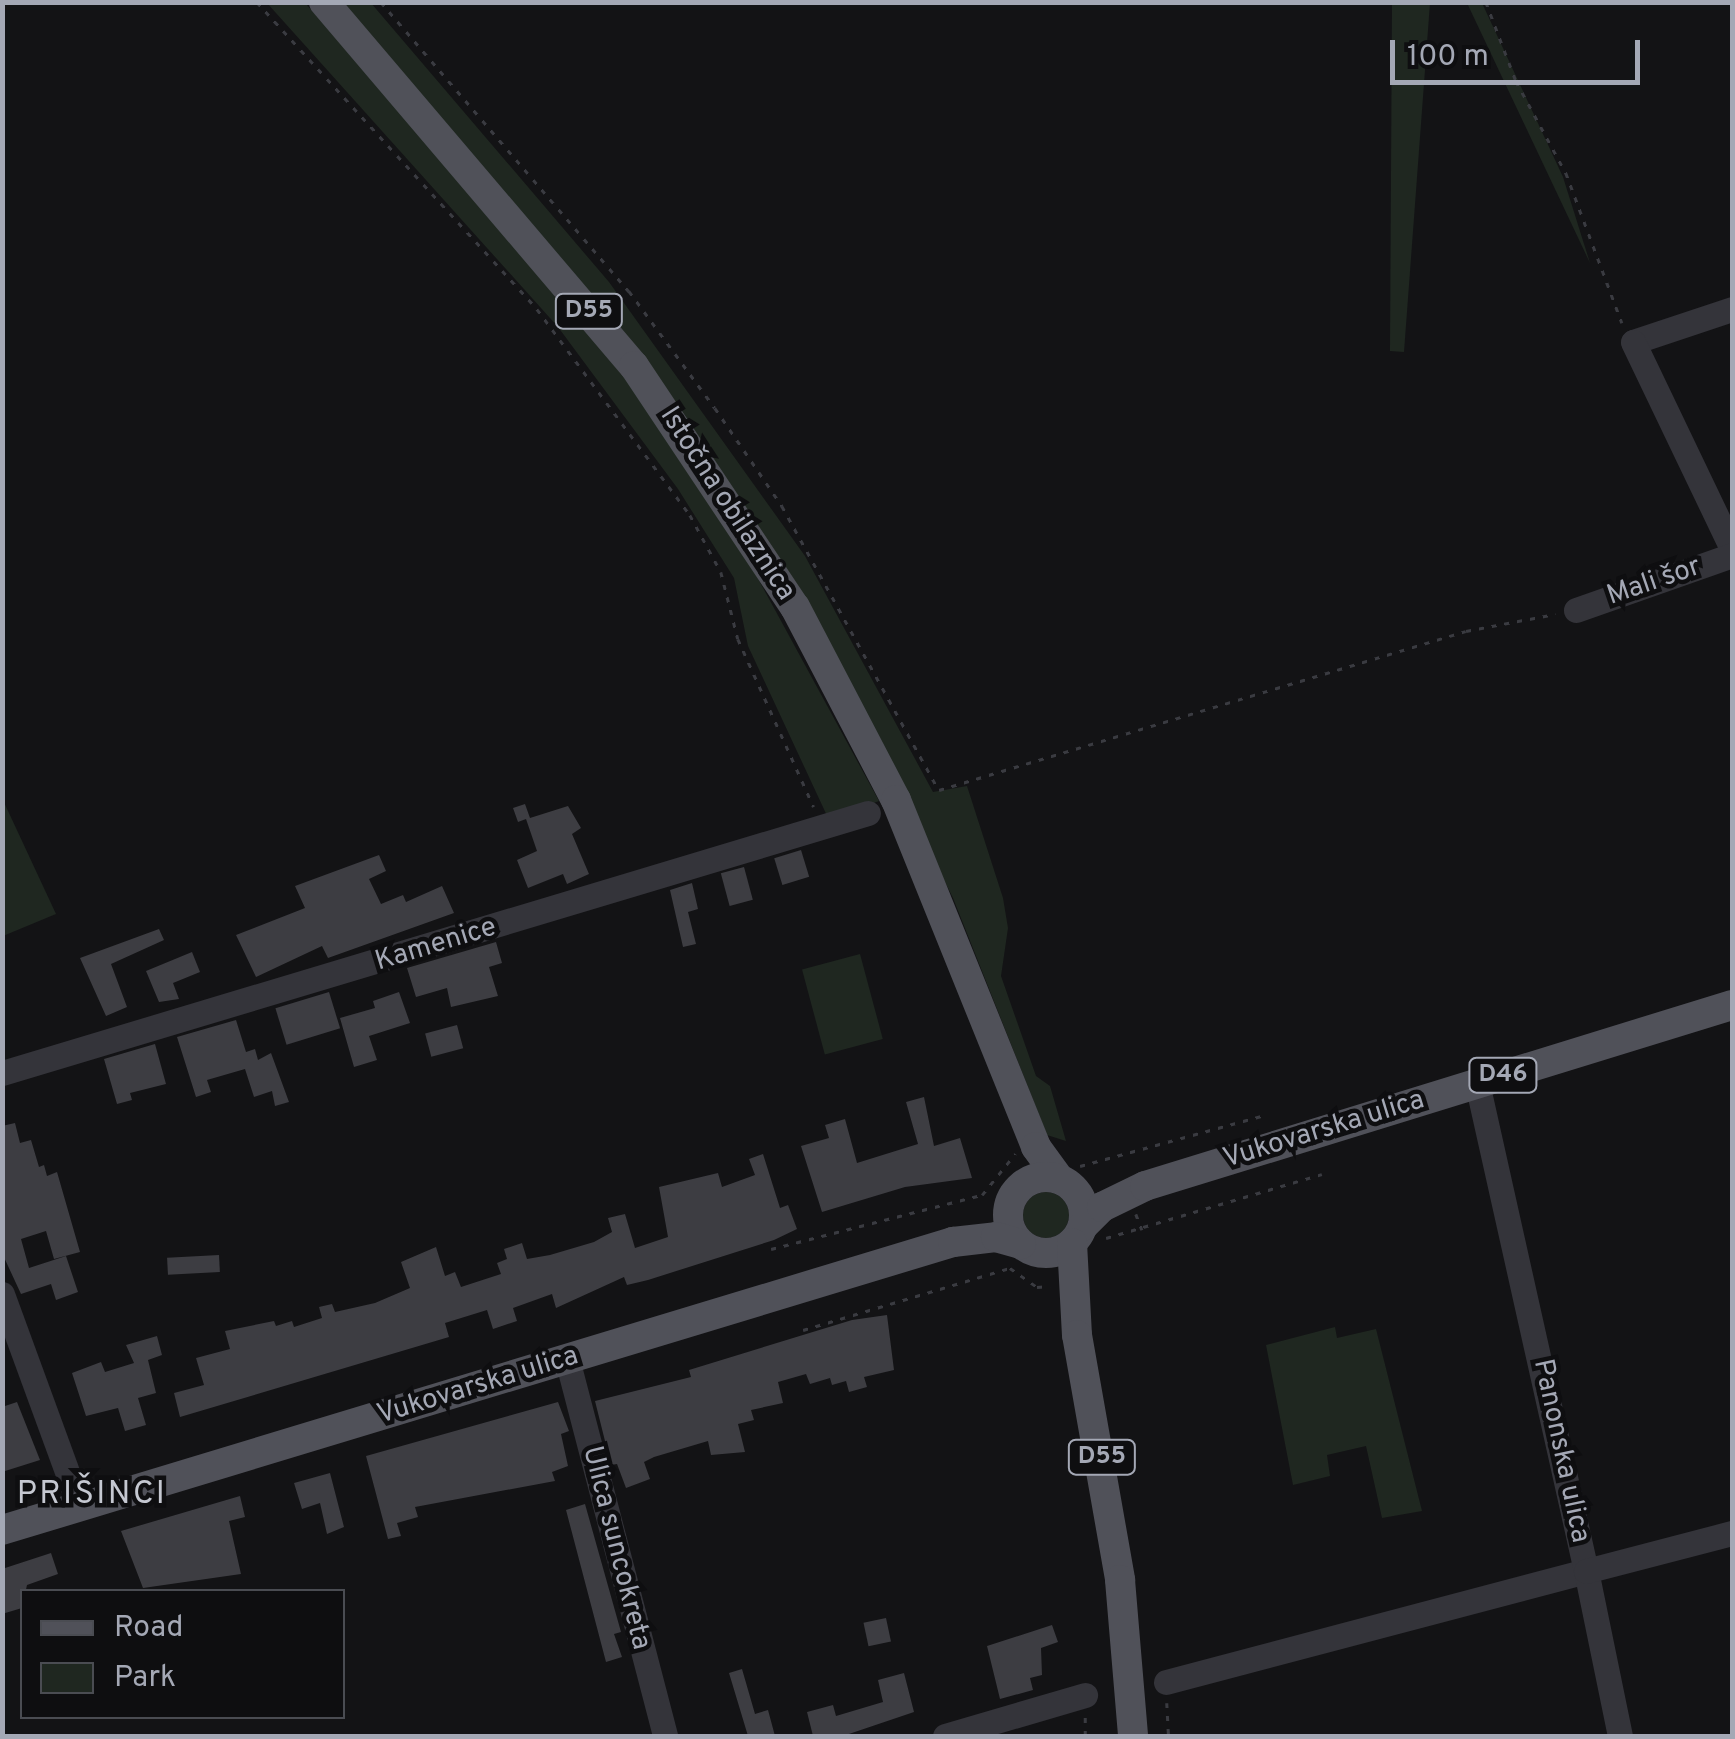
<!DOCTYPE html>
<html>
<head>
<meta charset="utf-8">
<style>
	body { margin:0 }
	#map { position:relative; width:1735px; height:1739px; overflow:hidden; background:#131315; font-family:Overpass,sans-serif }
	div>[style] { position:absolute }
	.green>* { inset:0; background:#1f2720; transform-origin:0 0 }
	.round { border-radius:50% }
	.building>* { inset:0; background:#3d3d42; transform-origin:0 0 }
	.path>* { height:2.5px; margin-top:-1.25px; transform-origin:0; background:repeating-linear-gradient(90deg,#3a3b41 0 5px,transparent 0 13px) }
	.minor>* { height:25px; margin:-12.5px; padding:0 12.5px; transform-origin:12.5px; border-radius:12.5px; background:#34343a }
	.major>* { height:30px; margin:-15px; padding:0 15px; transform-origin:15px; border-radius:15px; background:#505159 }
	.major>.ring { margin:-15px; padding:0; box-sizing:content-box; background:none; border:30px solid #505159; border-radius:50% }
	span { translate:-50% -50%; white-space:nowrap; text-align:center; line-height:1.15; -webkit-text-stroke:9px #0e0e10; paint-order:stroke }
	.shield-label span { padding:2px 8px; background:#0e0e10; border:2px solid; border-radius:8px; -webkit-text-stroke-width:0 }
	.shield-label { font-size:25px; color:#a4a8b5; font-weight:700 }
	.street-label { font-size:28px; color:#a4a8b5 }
	.quarter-label { font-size:32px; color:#c5c8d1; letter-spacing:2.5px }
	.frame { position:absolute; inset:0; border:5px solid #a4a8b5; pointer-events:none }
	.legend { position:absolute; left:20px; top:1589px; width:325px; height:130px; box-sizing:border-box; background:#0e0e10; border:2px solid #4a4c52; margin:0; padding:12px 18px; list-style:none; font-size:30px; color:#a4a8b5 }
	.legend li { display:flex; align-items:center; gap:20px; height:50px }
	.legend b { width:50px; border:2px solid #4a4c52 }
	.scale { position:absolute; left:1390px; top:40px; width:250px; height:45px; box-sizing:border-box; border:5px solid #a4a8b5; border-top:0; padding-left:12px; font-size:30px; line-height:35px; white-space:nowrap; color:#a4a8b5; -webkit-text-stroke:8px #0e0e10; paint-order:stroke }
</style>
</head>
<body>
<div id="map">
	<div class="green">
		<div style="clip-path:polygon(267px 3px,305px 3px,443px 156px,641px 398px,756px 575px,879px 801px,829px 820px,748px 646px,734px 578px,678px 489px,558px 327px)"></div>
		<div style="clip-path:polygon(337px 3px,371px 3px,609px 282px,805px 556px,933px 792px,967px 786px,1003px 898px,1008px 928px,1001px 976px,1036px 1076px,1050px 1086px,1066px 1141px,1047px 1135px,953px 898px,813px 615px)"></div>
		<div style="clip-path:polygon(1392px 3px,1430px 3px,1404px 352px,1390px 351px)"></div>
		<div style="clip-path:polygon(1467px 3px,1482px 3px,1563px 177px,1590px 263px)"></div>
		<div style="clip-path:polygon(2px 798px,56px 914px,3px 936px,2px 936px)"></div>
		<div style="left:860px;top:954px;width:88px;height:60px;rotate:75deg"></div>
		<div class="round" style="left:1023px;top:1192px;width:46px;height:46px"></div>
		<div style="clip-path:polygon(1335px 1327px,1337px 1338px,1376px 1329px,1422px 1511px,1382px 1518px,1366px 1446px,1327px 1455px,1330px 1476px,1293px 1485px,1266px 1345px)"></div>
	</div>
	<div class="building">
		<div style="clip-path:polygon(525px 804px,530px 818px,568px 806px,581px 828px,572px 834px,589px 874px,567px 884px,563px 874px,528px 888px,517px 860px,537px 851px,526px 819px,518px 822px,513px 808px)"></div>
		<div style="left:801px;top:850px;width:28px;height:28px;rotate:73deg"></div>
		<div style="clip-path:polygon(379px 855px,386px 871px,369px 879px,381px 904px,403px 895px,406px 902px,442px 886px,454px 913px,328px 958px,322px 946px,256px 977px,236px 935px,305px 908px,295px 886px)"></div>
		<div style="left:744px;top:867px;width:34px;height:24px;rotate:75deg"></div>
		<div style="clip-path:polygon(692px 883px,698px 909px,688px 912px,696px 944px,683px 947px,670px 890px)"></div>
		<div style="clip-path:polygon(159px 929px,164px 940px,111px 964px,127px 1007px,106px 1016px,80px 958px)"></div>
		<div style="clip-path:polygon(496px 942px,502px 963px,489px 967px,498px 996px,451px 1007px,447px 988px,416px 997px,407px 968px)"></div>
		<div style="clip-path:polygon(192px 952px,200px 972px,173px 983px,179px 999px,159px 1002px,146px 971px)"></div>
		<div style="left:329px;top:992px;width:38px;height:56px;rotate:73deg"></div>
		<div style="clip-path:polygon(399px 992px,410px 1023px,369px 1036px,377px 1060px,354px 1067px,340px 1018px,375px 1008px,373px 1001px)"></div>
		<div style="clip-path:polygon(236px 1020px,246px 1052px,255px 1049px,258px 1060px,271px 1053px,289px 1102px,275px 1106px,272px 1091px,254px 1097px,245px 1069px,207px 1080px,211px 1092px,196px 1097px,177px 1037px)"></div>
		<div style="left:457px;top:1025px;width:24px;height:33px;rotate:75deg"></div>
		<div style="clip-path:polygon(155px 1044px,166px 1084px,130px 1093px,132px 1100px,117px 1104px,104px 1059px)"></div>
		<div style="clip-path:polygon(924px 1097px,934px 1146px,960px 1138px,972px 1178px,905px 1187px,822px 1212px,801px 1146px,829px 1138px,825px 1125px,845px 1119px,857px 1163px,918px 1144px,906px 1102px)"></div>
		<div style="clip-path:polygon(15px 1123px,20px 1143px,31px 1140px,39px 1167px,44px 1165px,47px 1176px,57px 1172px,80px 1252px,54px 1259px,46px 1231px,21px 1239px,29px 1268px,66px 1256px,78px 1292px,56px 1300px,51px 1284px,21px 1294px,2px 1253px,2px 1126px)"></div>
		<div style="clip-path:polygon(763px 1154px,780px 1208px,788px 1205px,797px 1229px,774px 1240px,648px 1280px,627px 1285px,624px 1277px,556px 1308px,552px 1294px,513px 1308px,517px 1321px,493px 1329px,487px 1310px,445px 1323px,449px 1337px,180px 1417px,174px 1393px,204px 1385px,196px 1358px,230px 1349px,225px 1331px,274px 1321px,276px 1326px,292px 1321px,294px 1327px,322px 1318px,319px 1307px,332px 1304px,335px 1312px,375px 1303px,410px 1288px,401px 1262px,436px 1247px,445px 1276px,455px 1272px,461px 1287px,501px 1274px,497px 1263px,507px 1259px,504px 1249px,522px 1243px,527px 1259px,550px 1255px,594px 1242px,612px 1232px,608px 1218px,625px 1214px,635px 1248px,668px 1237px,659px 1187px,718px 1173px,722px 1187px,755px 1175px,749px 1159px)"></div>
		<div style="left:219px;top:1255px;width:17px;height:52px;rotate:87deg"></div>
		<div style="clip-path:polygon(887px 1315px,894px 1370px,864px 1377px,867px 1387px,849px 1392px,846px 1381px,832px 1385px,830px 1378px,810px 1384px,806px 1374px,778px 1382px,783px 1403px,751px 1410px,754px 1420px,738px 1424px,745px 1452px,711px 1455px,708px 1441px,654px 1457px,644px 1462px,650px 1479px,626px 1488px,617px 1464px,611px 1465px,595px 1401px,691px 1377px,689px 1370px,852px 1320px)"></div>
		<div style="clip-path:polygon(157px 1336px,162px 1355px,148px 1360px,156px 1393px,138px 1398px,146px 1425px,125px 1431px,118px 1408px,86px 1416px,72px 1373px,101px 1362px,105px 1372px,134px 1363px,126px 1345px)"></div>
		<div style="clip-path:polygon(17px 1402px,40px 1460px,2px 1472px,2px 1407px)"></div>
		<div style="clip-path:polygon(558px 1402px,569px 1431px,561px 1434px,568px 1466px,552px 1472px,555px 1481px,415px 1507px,418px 1517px,397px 1523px,401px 1536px,388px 1539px,366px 1456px)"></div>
		<div style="clip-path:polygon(330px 1473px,344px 1527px,327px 1534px,320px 1503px,302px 1509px,294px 1483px)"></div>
		<div style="clip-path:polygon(240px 1496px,245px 1517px,229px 1521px,241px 1574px,143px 1588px,121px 1531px)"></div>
		<div style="clip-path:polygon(585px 1504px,621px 1632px,614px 1634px,622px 1657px,606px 1662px,566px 1510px)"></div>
		<div style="clip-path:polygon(51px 1553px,58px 1574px,27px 1585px,22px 1608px,2px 1614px,2px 1569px)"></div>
		<div style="left:886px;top:1618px;width:24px;height:23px;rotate:78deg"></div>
		<div style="clip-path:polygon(1052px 1625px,1058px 1642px,1041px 1648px,1042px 1675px,1030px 1678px,1033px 1690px,1000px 1699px,987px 1646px)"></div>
		<div style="clip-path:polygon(742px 1669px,755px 1714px,768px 1710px,775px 1736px,748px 1736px,729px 1673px)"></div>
		<div style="clip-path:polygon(904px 1673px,914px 1712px,843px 1736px,813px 1736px,807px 1712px,833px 1705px,836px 1716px,883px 1702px,878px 1680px)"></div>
	</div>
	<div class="path">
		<div style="left:257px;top:2px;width:416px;rotate:47.6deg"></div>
		<div style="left:537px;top:309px;width:257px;rotate:53.4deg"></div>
		<div style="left:690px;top:515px;width:65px;rotate:61.5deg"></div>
		<div style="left:721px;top:572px;width:69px;rotate:75.8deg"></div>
		<div style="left:738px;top:639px;width:184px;rotate:65.7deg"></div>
		<div style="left:381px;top:2px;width:381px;rotate:49.4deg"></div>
		<div style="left:629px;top:291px;width:145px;rotate:53.7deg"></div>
		<div style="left:715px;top:408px;width:119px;rotate:55.6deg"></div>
		<div style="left:782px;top:506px;width:325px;rotate:61.1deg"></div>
		<div style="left:939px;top:790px;width:550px;rotate:-16.79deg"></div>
		<div style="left:1466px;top:631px;width:91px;rotate:-10.8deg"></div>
		<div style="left:1486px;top:2px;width:85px;rotate:69.2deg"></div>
		<div style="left:1516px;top:81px;width:105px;rotate:61.5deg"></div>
		<div style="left:1566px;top:173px;width:160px;rotate:69.5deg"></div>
		<div style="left:1080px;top:1166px;width:188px;rotate:-15.4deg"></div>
		<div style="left:1136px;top:1214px;width:17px;rotate:69deg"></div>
		<div style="left:1106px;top:1238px;width:225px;rotate:-16.5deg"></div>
		<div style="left:771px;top:1249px;width:218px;rotate:-14.4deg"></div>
		<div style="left:982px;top:1195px;width:53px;rotate:-51.2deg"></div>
		<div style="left:803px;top:1330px;width:216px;rotate:-16.7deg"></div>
		<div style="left:1010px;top:1268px;width:33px;rotate:35deg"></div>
		<div style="left:1037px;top:1287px;width:13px;rotate:-4deg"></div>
		<div style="left:1167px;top:1703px;width:33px;rotate:87deg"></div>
		<div style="left:1085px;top:1736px;width:19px;rotate:-90deg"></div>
	</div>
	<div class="minor">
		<div style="left:1732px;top:309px;width:104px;rotate:161.6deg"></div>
		<div style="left:1633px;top:342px;width:229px;rotate:64.4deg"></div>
		<div style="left:1576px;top:610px;width:165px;rotate:-19.4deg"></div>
		<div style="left:2px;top:1073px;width:904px;rotate:-16.71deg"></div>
		<div style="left:2px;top:1294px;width:227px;rotate:69.9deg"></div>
		<div style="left:567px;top:1359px;width:390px;rotate:75.4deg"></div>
		<div style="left:1166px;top:1682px;width:434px;rotate:-14.8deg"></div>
		<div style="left:1586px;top:1571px;width:500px;rotate:-102.59deg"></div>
		<div style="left:945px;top:1736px;width:146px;rotate:-16.3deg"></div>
		<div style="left:1620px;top:1736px;width:168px;rotate:-101.6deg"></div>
		<div style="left:1586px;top:1571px;width:151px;rotate:-14.6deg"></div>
	</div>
	<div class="major">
		<div style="left:324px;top:2px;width:478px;rotate:49.6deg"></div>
		<div style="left:634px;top:366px;width:290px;rotate:56.3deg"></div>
		<div style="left:795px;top:607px;width:218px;rotate:62.4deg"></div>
		<div style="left:896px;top:800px;width:374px;rotate:68deg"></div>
		<div style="left:1036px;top:1147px;width:39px;rotate:54deg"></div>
		<div class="ring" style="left:1008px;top:1177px;width:46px;height:46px"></div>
		<div style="left:1083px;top:1226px;width:27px;rotate:-45deg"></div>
		<div style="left:1102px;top:1207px;width:48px;rotate:-26deg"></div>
		<div style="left:1145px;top:1186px;width:614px;rotate:-17.14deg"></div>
		<div style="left:1072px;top:1243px;width:92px;rotate:86.9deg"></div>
		<div style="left:1077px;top:1335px;width:249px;rotate:80deg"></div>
		<div style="left:1120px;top:1580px;width:157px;rotate:85.2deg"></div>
		<div style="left:2px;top:1530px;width:994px;rotate:-16.85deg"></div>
		<div style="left:953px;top:1242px;width:43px;rotate:-6.6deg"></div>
		<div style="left:996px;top:1237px;width:26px;rotate:16deg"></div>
	</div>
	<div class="shield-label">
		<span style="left:589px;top:311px">D55</span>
		<span style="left:1503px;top:1075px">D46</span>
		<span style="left:1102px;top:1457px">D55</span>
	</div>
	<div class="street-label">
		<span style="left:727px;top:504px;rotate:57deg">Istočna obilaznica</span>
		<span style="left:1654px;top:582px;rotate:-19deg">Mali šor</span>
		<span style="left:436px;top:945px;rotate:-17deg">Kamenice</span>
		<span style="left:1324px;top:1130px;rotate:-17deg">Vukovarska ulica</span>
		<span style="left:478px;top:1386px;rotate:-17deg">Vukovarska ulica</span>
		<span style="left:1561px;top:1451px;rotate:78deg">Panonska ulica</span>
		<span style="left:616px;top:1548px;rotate:76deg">Ulica suncokreta</span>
	</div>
	<div class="quarter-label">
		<span style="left:92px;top:1495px">PRIŠINCI</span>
	</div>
	<div class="frame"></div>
	<ul class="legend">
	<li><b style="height:12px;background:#505159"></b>Road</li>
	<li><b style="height:28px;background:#1f2720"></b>Park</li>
	</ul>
	<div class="scale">100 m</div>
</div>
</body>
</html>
